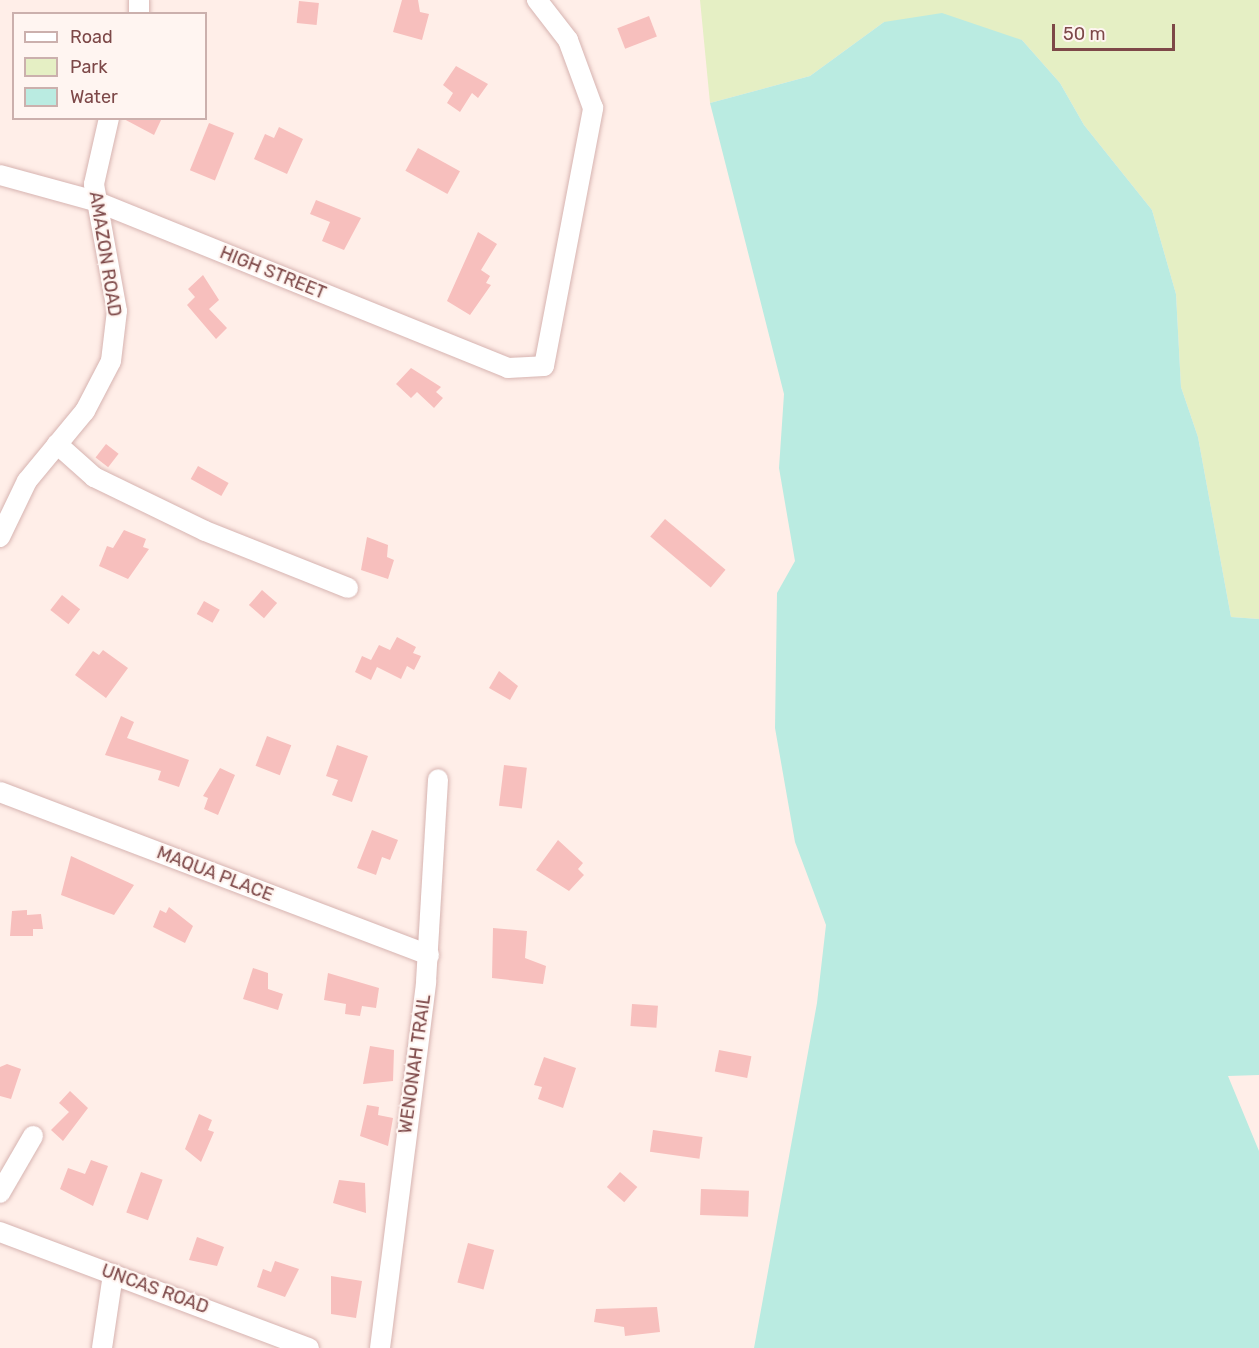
<!DOCTYPE html>
<html>
<head>
<meta charset="utf-8">
<style>
	body { margin:0 }
	#map { position:relative; width:1259px; height:1348px; overflow:hidden; background:#ffeee8; font-family:Rubik,sans-serif }
	div>[style] { position:absolute }
	.green>* { inset:0; background:#e5efc4 }
	.water>* { inset:0; background:#baebe1 }
	.building>* { inset:0; background:#f7bfbd; transform-origin:0 0 }
	.roads { filter:drop-shadow(0 0 2px #d7b4b1) drop-shadow(0 0 2px #d7b4b1) }
	.minor>* { height:20px; margin:-10px; padding:0 10px; transform-origin:10px; border-radius:10px; background:#fff }
	span { translate:-50% -50%; white-space:nowrap; text-align:center; line-height:1.15; -webkit-text-stroke:4.5px #fff5f1; paint-order:stroke }
	.street-label { font-size:18px; color:#7d4848 }
	.legend { position:absolute; left:12px; top:12px; width:195px; height:108px; box-sizing:border-box; background:#fff5f1; border:2px solid #cbb0ad; margin:0; padding:8px 10px; list-style:none; font-size:18px; color:#7d4848 }
	.legend li { display:flex; align-items:center; gap:12px; height:30px }
	.legend b { width:30px; border:2px solid #cbb0ad }
	.scale { position:absolute; left:1052px; top:24px; width:123px; height:27px; box-sizing:border-box; border:3px solid #7d4848; border-top:0; padding-left:8px; font-size:18px; line-height:21px; white-space:nowrap; color:#7d4848; -webkit-text-stroke:4px #fff5f1; paint-order:stroke }
</style>
</head>
<body>
<div id="map">
	<div class="green">
		<div style="clip-path:polygon(700px 0,1259px 0,1259px 619px,1231px 617px,1198px 437px,1181px 387px,1176px 294px,1152px 210px,1084px 125px,1060px 83px,1022px 40px,884px 22px,810px 76px,710px 103px)"></div>
	</div>
	<div class="water">
		<div style="clip-path:polygon(942px 13px,1022px 40px,1060px 83px,1084px 125px,1152px 210px,1176px 294px,1181px 387px,1198px 437px,1231px 617px,1259px 619px,1259px 1075px,1228px 1076px,1259px 1151px,1259px 1348px,754px 1348px,817px 1003px,826px 925px,795px 842px,775px 728px,777px 593px,795px 561px,779px 468px,784px 394px,710px 103px,810px 76px,884px 22px)"></div>
	</div>
	<div class="building">
		<div style="clip-path:polygon(402px 0,418px 0,420px 12px,429px 14px,422px 40px,393px 32px)"></div>
		<div style="left:299px;top:1px;width:20px;height:22px;rotate:6deg"></div>
		<div style="left:649px;top:16px;width:22px;height:34px;rotate:69deg"></div>
		<div style="clip-path:polygon(456px 66px,488px 84px,478px 98px,472px 93px,460px 112px,447px 103px,453px 93px,443px 85px)"></div>
		<div style="clip-path:polygon(122px 118px,162px 118px,154px 135px)"></div>
		<div style="left:209px;top:123px;width:27px;height:51px;rotate:22deg"></div>
		<div style="clip-path:polygon(279px 127px,303px 139px,287px 174px,254px 159px,265px 134px,274px 138px)"></div>
		<div style="left:418px;top:148px;width:48px;height:26px;rotate:29deg"></div>
		<div style="clip-path:polygon(316px 200px,361px 218px,344px 250px,322px 241px,330px 222px,310px 214px)"></div>
		<div style="clip-path:polygon(478px 232px,497px 244px,481px 270px,490px 276px,486px 283px,491px 285px,470px 315px,447px 301px)"></div>
		<div style="clip-path:polygon(203px 275px,219px 300px,209px 309px,227px 328px,216px 339px,187px 305px,195px 297px,188px 289px)"></div>
		<div style="clip-path:polygon(411px 368px,441px 387px,436px 392px,443px 398px,434px 408px,417px 392px,411px 398px,396px 384px)"></div>
		<div style="left:106px;top:444px;width:16px;height:17px;rotate:38deg"></div>
		<div style="left:198px;top:466px;width:35px;height:15px;rotate:29deg"></div>
		<div style="left:665px;top:519px;width:79px;height:23px;rotate:40deg"></div>
		<div style="clip-path:polygon(124px 530px,146px 539px,143px 547px,149px 549px,128px 579px,99px 566px,107px 546px,113px 548px)"></div>
		<div style="clip-path:polygon(367px 537px,388px 545px,387px 557px,394px 560px,388px 579px,361px 570px)"></div>
		<div style="left:262px;top:590px;width:20px;height:20px;rotate:41deg"></div>
		<div style="left:62px;top:595px;width:23px;height:19px;rotate:38deg"></div>
		<div style="left:204px;top:601px;width:18px;height:15px;rotate:29deg"></div>
		<div style="clip-path:polygon(397px 637px,416px 647px,413px 653px,421px 656px,414px 670px,407px 666px,401px 679px,377px 667px,371px 680px,355px 672px,362px 656px,371px 660px,379px 645px,390px 650px)"></div>
		<div style="clip-path:polygon(103px 650px,128px 668px,106px 698px,75px 675px,93px 651px,99px 655px)"></div>
		<div style="clip-path:polygon(499px 671px,518px 686px,510px 700px,489px 688px)"></div>
		<div style="clip-path:polygon(121px 716px,134px 722px,127px 738px,189px 760px,179px 787px,158px 780px,161px 771px,105px 755px)"></div>
		<div style="left:267px;top:736px;width:26px;height:32px;rotate:21deg"></div>
		<div style="clip-path:polygon(337px 745px,368px 756px,352px 802px,332px 795px,338px 780px,326px 776px)"></div>
		<div style="left:504px;top:765px;width:23px;height:41px;rotate:7deg"></div>
		<div style="clip-path:polygon(220px 768px,235px 775px,218px 815px,204px 809px,208px 798px,203px 796px)"></div>
		<div style="clip-path:polygon(372px 830px,398px 840px,390px 860px,382px 857px,376px 875px,357px 868px)"></div>
		<div style="clip-path:polygon(558px 840px,583px 863px,578px 869px,584px 875px,569px 891px,536px 870px)"></div>
		<div style="clip-path:polygon(71px 856px,134px 885px,114px 915px,61px 895px)"></div>
		<div style="clip-path:polygon(169px 907px,193px 926px,185px 943px,153px 927px,160px 910px,166px 913px)"></div>
		<div style="clip-path:polygon(27px 910px,27px 915px,41px 914px,43px 929px,33px 929px,33px 936px,10px 936px,12px 911px)"></div>
		<div style="clip-path:polygon(493px 928px,527px 931px,525px 958px,546px 966px,543px 984px,492px 978px)"></div>
		<div style="clip-path:polygon(253px 968px,268px 973px,268px 989px,283px 994px,278px 1010px,243px 999px)"></div>
		<div style="clip-path:polygon(328px 973px,379px 988px,376px 1008px,362px 1006px,360px 1016px,345px 1014px,346px 1004px,324px 1000px)"></div>
		<div style="left:632px;top:1004px;width:26px;height:22px;rotate:4deg"></div>
		<div style="clip-path:polygon(370px 1046px,394px 1050px,393px 1081px,363px 1084px)"></div>
		<div style="left:719px;top:1050px;width:33px;height:22px;rotate:11deg"></div>
		<div style="clip-path:polygon(544px 1057px,576px 1068px,563px 1108px,538px 1099px,542px 1087px,534px 1085px)"></div>
		<div style="clip-path:polygon(7px 1064px,21px 1069px,11px 1099px,0 1096px,0 1067px)"></div>
		<div style="clip-path:polygon(70px 1091px,88px 1108px,63px 1141px,51px 1130px,69px 1112px,59px 1103px)"></div>
		<div style="clip-path:polygon(367px 1105px,379px 1107px,378px 1115px,393px 1118px,388px 1146px,360px 1136px)"></div>
		<div style="clip-path:polygon(199px 1114px,212px 1120px,208px 1130px,214px 1132px,201px 1162px,185px 1149px)"></div>
		<div style="left:653px;top:1130px;width:50px;height:22px;rotate:8deg"></div>
		<div style="clip-path:polygon(91px 1160px,108px 1166px,93px 1206px,60px 1189px,68px 1168px,85px 1174px)"></div>
		<div style="left:141px;top:1172px;width:23px;height:43px;rotate:20deg"></div>
		<div style="left:620px;top:1172px;width:23px;height:20px;rotate:41deg"></div>
		<div style="clip-path:polygon(339px 1180px,365px 1183px,366px 1213px,333px 1203px)"></div>
		<div style="left:701px;top:1189px;width:48px;height:26px;rotate:2deg"></div>
		<div style="clip-path:polygon(197px 1237px,224px 1247px,217px 1266px,189px 1260px)"></div>
		<div style="left:468px;top:1243px;width:27px;height:41px;rotate:15deg"></div>
		<div style="clip-path:polygon(275px 1261px,299px 1269px,285px 1297px,257px 1287px,263px 1269px,271px 1272px)"></div>
		<div style="clip-path:polygon(331px 1276px,362px 1281px,356px 1318px,331px 1314px)"></div>
		<div style="clip-path:polygon(657px 1307px,660px 1332px,625px 1336px,624px 1327px,594px 1322px,596px 1309px)"></div>
	</div>
	<div class="roads">
		<div class="minor">
			<div style="left:139px;top:14px;width:14px;rotate:-90deg"></div>
			<div style="left:0;top:175px;width:98px;rotate:15.3deg"></div>
			<div style="left:95px;top:201px;width:445px;rotate:22deg"></div>
			<div style="left:508px;top:368px;width:36px;rotate:-3deg"></div>
			<div style="left:544px;top:366px;width:263px;rotate:-79.2deg"></div>
			<div style="left:593px;top:108px;width:72px;rotate:-110.2deg"></div>
			<div style="left:568px;top:40px;width:51px;rotate:-127.8deg"></div>
			<div style="left:57px;top:444px;width:50px;rotate:41.7deg"></div>
			<div style="left:94px;top:477px;width:123px;rotate:25.9deg"></div>
			<div style="left:205px;top:531px;width:154px;rotate:21.7deg"></div>
			<div style="left:0;top:537px;width:62px;rotate:-64.3deg"></div>
			<div style="left:27px;top:481px;width:91px;rotate:-50.4deg"></div>
			<div style="left:85px;top:411px;width:56px;rotate:-62.5deg"></div>
			<div style="left:111px;top:361px;width:50px;rotate:-83.2deg"></div>
			<div style="left:117px;top:311px;width:129px;rotate:-100.3deg"></div>
			<div style="left:94px;top:184px;width:68px;rotate:-77.2deg"></div>
			<div style="left:0;top:792px;width:459px;rotate:20.8deg"></div>
			<div style="left:0;top:1193px;width:66px;rotate:-59.9deg"></div>
			<div style="left:0;top:1232px;width:330px;rotate:20.6deg"></div>
			<div style="left:102px;top:1348px;width:75px;rotate:-81.5deg"></div>
			<div style="left:380px;top:1348px;width:369px;rotate:-82.8deg"></div>
			<div style="left:426px;top:982px;width:203px;rotate:-86.6deg"></div>
		</div>
	</div>
	<div class="street-label">
		<span style="left:105px;top:254px;rotate:81deg">AMAZON ROAD</span>
		<span style="left:273px;top:273px;rotate:22deg">HIGH STREET</span>
		<span style="left:215px;top:874px;rotate:21deg">MAQUA PLACE</span>
		<span style="left:415px;top:1064px;rotate:-82deg">WENONAH TRAIL</span>
		<span style="left:155px;top:1289px;rotate:20deg">UNCAS ROAD</span>
	</div>
	<ul class="legend">
	<li><b style="height:8px;background:#fff"></b>Road</li>
	<li><b style="height:16px;background:#e5efc4"></b>Park</li>
	<li><b style="height:16px;background:#baebe1"></b>Water</li>
	</ul>
	<div class="scale">50 m</div>
</div>
</body>
</html>
